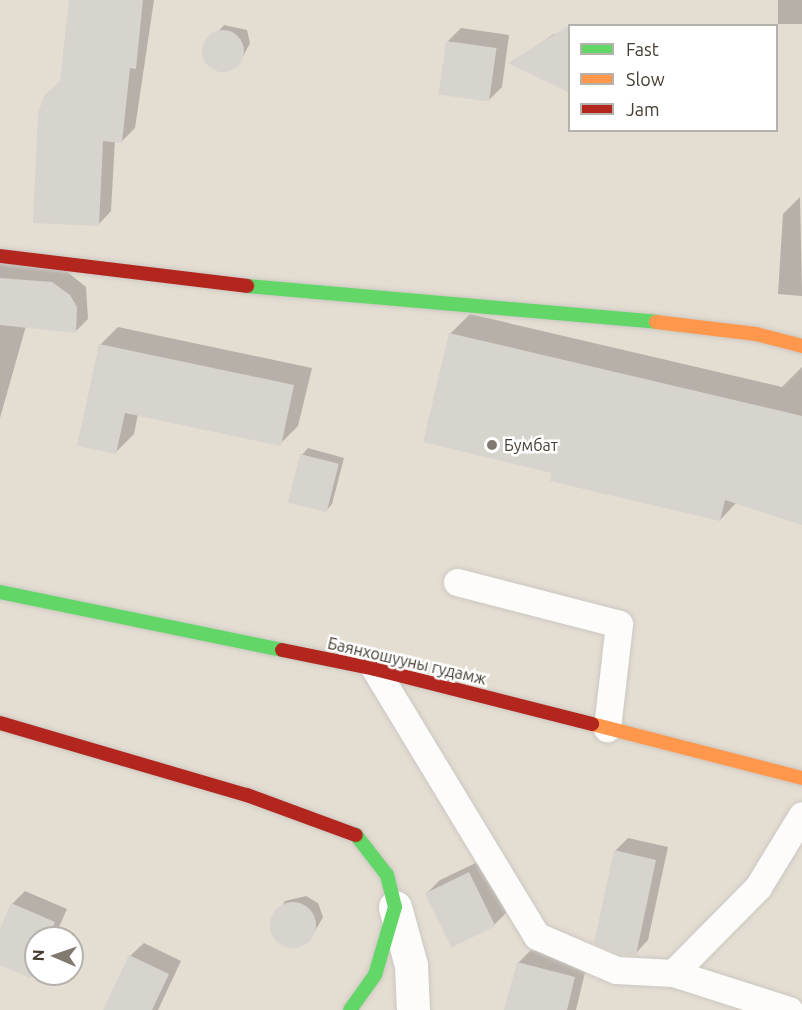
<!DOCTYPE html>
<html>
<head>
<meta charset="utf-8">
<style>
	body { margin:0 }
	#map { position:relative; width:802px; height:1010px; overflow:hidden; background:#efece6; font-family:Ubuntu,sans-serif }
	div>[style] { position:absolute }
	.residential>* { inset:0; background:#e4ddd2 }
	.shadow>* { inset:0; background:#0003; transform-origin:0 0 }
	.building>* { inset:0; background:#d7d3cd; transform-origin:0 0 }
	.round { border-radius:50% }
	.roads { filter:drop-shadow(0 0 2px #cbc8c2) drop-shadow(0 0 2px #cbc8c2) }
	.lane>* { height:27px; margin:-13.5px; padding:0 13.5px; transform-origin:13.5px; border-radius:13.5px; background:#fdfcfb }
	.street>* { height:33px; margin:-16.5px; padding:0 16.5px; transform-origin:16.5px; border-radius:16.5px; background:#fdfcfb }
	.fast>* { height:14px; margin:-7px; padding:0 7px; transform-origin:7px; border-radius:7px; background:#63d668 }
	.slow>* { height:14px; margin:-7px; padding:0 7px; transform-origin:7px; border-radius:7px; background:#ff974d }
	.jam>* { height:14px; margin:-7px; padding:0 7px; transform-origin:7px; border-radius:7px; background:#b3261e }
	.dots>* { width:16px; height:16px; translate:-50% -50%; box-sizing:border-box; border:3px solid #fff; border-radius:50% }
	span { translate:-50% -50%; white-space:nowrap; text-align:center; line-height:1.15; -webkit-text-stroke:5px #fff; paint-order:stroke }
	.poi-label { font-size:16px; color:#453c32 }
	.left { translate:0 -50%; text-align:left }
	.street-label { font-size:16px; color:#453c32 }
	.legend { position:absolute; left:568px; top:24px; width:210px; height:108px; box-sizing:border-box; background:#fff; border:2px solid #b5b1ad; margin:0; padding:8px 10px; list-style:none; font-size:18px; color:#453c32 }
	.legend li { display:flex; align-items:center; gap:12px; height:30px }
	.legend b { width:30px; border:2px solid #b5b1ad }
	.north { position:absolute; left:24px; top:926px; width:60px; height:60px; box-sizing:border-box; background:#fff; border:2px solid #b5b1ad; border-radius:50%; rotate:272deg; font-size:16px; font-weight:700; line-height:24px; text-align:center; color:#453c32 }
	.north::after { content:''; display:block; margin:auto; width:21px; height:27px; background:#807a71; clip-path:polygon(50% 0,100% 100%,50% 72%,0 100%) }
</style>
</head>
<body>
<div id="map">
	<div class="residential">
		<div style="clip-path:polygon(evenodd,0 0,802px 0,802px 1010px,0 1010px,0 0,570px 26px,776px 26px,776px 130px,570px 130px,570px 26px,0 0,36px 938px,72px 938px,72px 974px,36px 974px,36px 938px)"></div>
	</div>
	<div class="shadow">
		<div style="clip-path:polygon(71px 0,154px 0,135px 128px,122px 141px,115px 140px,111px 211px,98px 225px,62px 81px)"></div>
		<div style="left:778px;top:0;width:24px;height:24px"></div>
		<div style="clip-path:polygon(224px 25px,247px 30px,250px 43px,238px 66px,215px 70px,203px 49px)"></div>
		<div style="clip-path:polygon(461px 28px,509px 35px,502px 87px,489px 100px,448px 41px)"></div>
		<div style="clip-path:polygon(567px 32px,511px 63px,554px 34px)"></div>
		<div style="clip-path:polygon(800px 197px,802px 296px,778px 294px,783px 214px)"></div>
		<div style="clip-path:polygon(0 263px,65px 270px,86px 287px,88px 319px,75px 332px,26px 326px,0 418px)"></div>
		<div style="clip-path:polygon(470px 314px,782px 387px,802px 367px,802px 523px,737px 502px,720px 520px,554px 472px,450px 334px)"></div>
		<div style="clip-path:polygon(118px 327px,312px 368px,298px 426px,280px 444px,138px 414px,134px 434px,116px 452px,100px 345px)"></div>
		<div style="clip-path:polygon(308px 448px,344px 458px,332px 504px,326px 511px,302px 455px)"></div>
		<div style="clip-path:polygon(628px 838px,668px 847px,648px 940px,635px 954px,615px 851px)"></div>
		<div style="clip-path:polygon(482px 860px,507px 912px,494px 925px,427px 893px,440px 880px)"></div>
		<div style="clip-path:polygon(25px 891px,67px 909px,54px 938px,36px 938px,36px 970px,30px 977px,0 964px,0 933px,12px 904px)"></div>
		<div style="clip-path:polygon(306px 896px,318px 903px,323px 917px,311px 938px,292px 946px,274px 935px,272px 922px,285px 901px)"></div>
		<div style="clip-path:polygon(144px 943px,181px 961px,158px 1010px,105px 1010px,130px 956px)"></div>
		<div style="clip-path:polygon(531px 950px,587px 964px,576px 1010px,506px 1010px,518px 963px)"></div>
	</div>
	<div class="building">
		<div style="clip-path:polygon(69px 0,143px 0,136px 69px,130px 68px,122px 143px,103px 141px,99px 226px,33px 223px,38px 113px,44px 96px,60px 81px)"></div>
		<div style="clip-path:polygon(570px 25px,570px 93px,508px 63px)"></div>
		<div class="round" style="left:202px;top:30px;width:42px;height:42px"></div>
		<div style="left:446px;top:41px;width:51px;height:54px;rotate:8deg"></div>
		<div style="clip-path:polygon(0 278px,52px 282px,70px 295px,77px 307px,76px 333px,0 325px)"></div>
		<div style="clip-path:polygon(449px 333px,802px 416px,802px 525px,725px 500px,720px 521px,550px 481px,552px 473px,423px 442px)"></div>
		<div style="clip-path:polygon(99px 344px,294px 385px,281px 446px,125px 413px,116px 454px,77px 446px)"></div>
		<div style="left:300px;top:454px;width:40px;height:50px;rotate:14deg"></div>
		<div style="clip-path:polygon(614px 850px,656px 860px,636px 955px,620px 954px,594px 943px)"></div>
		<div style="left:469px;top:872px;width:60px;height:49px;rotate:64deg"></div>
		<div class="round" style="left:270px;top:902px;width:46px;height:46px"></div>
		<div style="clip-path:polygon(11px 903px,55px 922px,48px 938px,36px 938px,36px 965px,30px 978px,0 965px,0 929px)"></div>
		<div style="clip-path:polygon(129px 955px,169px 974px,152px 1010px,103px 1010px)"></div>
		<div style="clip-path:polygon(517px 962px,575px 977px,567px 1010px,504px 1010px)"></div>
	</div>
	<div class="roads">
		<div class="lane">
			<div style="left:457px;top:582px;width:167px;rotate:14.5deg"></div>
			<div style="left:619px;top:624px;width:105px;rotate:96.6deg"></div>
			<div style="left:375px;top:669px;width:312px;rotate:58.8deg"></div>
			<div style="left:537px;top:936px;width:86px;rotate:23.3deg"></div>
			<div style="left:616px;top:970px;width:57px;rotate:3deg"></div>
			<div style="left:673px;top:973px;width:122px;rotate:17.7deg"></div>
			<div style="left:673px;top:973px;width:121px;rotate:-45.3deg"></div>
			<div style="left:758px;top:887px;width:84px;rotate:-58.6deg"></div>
		</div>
		<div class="street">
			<div style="left:395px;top:907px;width:60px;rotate:74.6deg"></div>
			<div style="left:411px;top:965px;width:45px;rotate:87.5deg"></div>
		</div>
		<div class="fast">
			<div style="left:247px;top:286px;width:411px;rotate:5deg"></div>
			<div style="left:0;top:592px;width:288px;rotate:11.6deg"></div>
			<div style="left:350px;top:1010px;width:43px;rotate:-54.5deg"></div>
			<div style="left:375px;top:975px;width:71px;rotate:-73.6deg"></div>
			<div style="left:395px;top:907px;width:33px;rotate:-104deg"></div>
			<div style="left:387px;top:875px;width:51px;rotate:-127.8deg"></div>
		</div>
		<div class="slow">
			<div style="left:656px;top:322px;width:101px;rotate:6.8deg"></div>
			<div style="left:756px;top:334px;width:48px;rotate:14.6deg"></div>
			<div style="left:592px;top:724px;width:217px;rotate:14.4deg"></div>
		</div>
		<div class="jam">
			<div style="left:0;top:256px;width:249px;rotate:6.9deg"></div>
			<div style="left:282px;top:650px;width:95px;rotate:11.5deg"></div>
			<div style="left:375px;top:669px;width:224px;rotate:14.2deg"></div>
			<div style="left:0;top:723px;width:257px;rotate:16.3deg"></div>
			<div style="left:247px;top:795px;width:116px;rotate:20.2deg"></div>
		</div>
	</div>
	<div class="dots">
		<div style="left:492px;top:445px;background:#807a71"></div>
	</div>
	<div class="poi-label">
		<span class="left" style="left:504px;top:445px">Бумбат</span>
	</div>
	<div class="street-label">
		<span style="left:407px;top:661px;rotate:13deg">Баянхошууны гудамж</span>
	</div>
	<ul class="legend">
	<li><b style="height:8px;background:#63d668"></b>Fast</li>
	<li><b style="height:8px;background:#ff974d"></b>Slow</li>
	<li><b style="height:8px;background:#b3261e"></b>Jam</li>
	</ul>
	<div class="north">N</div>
</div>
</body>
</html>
